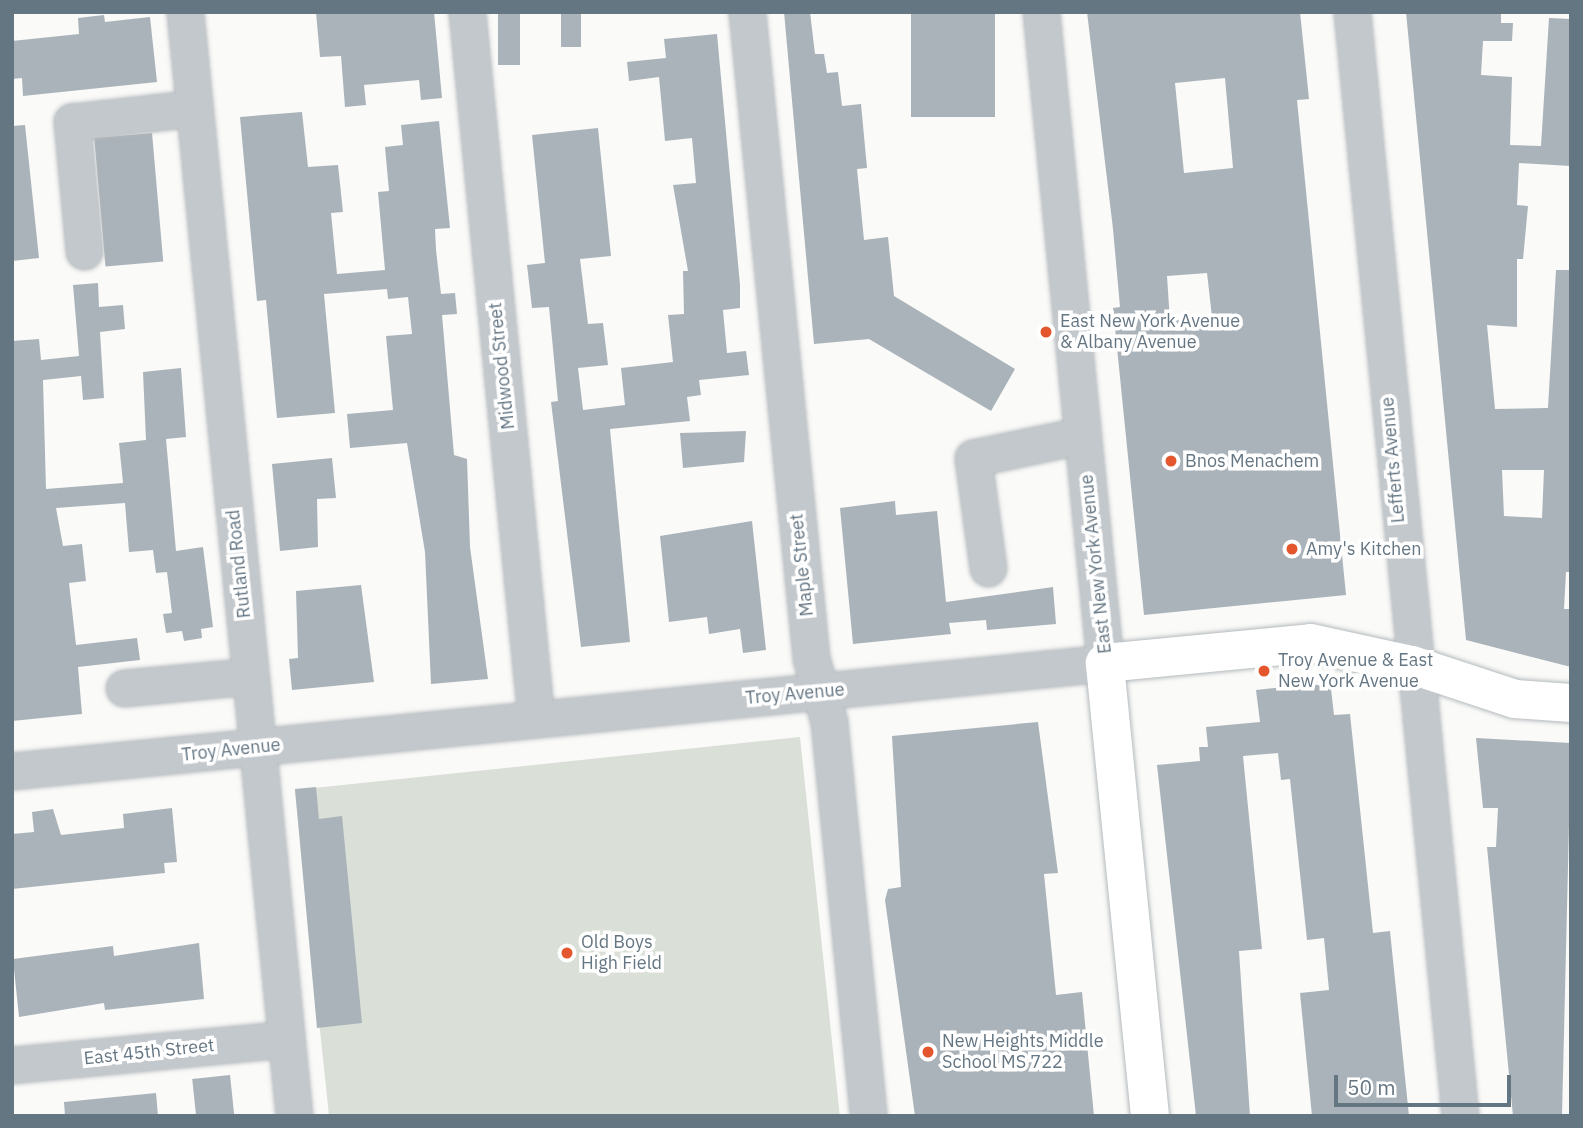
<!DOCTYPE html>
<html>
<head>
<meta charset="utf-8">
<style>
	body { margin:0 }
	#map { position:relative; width:1583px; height:1128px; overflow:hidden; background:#fafaf8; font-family:"IBM Plex Sans",sans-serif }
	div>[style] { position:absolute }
	.green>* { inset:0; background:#dadfd7; transform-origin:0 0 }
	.building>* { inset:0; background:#aab3b9; transform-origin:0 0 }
	.roads { filter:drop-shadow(0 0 2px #b5babe) drop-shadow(0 0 2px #b5babe) }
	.minor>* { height:35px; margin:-17.5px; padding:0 17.5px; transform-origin:17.5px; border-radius:17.5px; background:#c3c8cc }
	.major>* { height:38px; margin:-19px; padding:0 19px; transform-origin:19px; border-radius:19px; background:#fff }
	.dots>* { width:19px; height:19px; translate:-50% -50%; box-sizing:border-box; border:4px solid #fff; border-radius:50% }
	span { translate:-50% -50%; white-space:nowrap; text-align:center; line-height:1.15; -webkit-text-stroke:7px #fff; paint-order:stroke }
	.poi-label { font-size:18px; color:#657683 }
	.left { translate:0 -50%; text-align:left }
	.street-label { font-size:18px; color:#657683 }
	.frame { position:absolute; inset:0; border:14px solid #657683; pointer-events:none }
	.scale { position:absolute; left:1334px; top:1075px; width:177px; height:32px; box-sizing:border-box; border:4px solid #657683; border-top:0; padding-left:9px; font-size:21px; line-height:24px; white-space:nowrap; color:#657683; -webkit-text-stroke:5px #fff; paint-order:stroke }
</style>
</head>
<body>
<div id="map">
	<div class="green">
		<div style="left:800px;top:737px;width:381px;height:508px;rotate:84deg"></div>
	</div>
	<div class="building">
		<div style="clip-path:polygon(316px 12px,434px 12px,442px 98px,421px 100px,419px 80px,364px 85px,366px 105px,345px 107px,341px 56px,320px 57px)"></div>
		<div style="left:498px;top:12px;width:22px;height:53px"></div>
		<div style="left:561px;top:12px;width:20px;height:35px"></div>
		<div style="clip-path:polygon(784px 12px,810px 12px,815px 54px,824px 54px,827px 73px,838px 72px,842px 106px,861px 104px,867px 168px,857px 169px,864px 240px,888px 237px,894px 296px,1015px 369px,991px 411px,869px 339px,814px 344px)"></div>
		<div style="left:911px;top:12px;width:84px;height:105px"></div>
		<div style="clip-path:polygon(evenodd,1087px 12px,1300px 12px,1309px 99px,1297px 100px,1346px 595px,1144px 615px,1113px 308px,1120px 307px,1113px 229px,1087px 12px,1225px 78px,1233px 168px,1184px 173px,1175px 83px,1225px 78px,1087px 12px,1207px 273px,1212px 317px,1170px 321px,1167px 276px,1207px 273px)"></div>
		<div style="clip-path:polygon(evenodd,1406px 12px,1501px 12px,1501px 23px,1513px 23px,1512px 41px,1483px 41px,1481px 75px,1512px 77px,1510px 145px,1541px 146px,1549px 18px,1571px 19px,1571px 166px,1519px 163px,1517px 205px,1528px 206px,1523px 259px,1517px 259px,1517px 327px,1487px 325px,1495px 409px,1548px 408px,1556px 270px,1571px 270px,1571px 572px,1566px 572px,1564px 609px,1571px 609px,1571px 667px,1466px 640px,1406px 12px,1502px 470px,1544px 470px,1542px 518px,1504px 516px,1502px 470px)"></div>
		<div style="clip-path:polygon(104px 15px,105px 22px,150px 17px,157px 82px,23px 96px,22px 78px,12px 79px,12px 41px,79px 34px,78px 18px)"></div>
		<div style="clip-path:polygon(717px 34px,740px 285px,740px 308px,723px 310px,725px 332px,727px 353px,746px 351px,749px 375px,699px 380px,701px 395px,687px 397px,690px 421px,610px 429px,630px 642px,581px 647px,551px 402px,558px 401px,549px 307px,532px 308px,527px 265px,545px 263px,532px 135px,598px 128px,611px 256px,580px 259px,588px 324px,603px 323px,608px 365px,578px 368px,583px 410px,625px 405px,621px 368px,673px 362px,668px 315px,684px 314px,683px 271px,688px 271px,673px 185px,696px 183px,692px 138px,665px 141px,659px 77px,629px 81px,627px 62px,666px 58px,664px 39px)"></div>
		<div style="clip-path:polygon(302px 112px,308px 167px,338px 165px,343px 212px,331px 213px,337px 274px,385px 270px,378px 192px,389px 191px,385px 147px,403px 145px,401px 125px,439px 121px,450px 228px,435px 229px,436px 250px,441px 294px,455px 293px,457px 314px,442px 315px,454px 455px,467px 459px,470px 547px,488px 679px,431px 684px,425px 552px,407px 443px,350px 448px,347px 414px,393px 410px,386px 336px,412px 334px,408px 297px,388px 299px,387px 289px,324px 294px,335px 413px,277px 418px,266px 300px,257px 301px,240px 117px)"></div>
		<div style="clip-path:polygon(25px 125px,39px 258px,12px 261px,12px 126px)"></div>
		<div style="left:152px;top:133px;width:129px;height:58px;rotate:85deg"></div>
		<div style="clip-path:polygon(98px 283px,99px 307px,123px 305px,125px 329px,100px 332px,104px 398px,83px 400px,81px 376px,43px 380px,46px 489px,123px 483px,119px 443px,146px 440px,143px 372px,181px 368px,186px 437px,166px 439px,176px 551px,203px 547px,213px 627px,201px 629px,202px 638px,184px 641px,182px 631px,166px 633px,163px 614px,172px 613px,167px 572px,156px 573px,153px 550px,129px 552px,125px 503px,56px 508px,63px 546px,82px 544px,86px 581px,69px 583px,76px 645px,137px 638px,140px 660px,78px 667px,82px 714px,12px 721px,12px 341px,39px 339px,41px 360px,79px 356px,73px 285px)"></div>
		<div style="clip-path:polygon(746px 431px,744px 462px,683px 468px,680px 433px)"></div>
		<div style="clip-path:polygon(332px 458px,336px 498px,317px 499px,318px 547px,280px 551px,272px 464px)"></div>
		<div style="clip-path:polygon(895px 501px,896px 515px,937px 511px,946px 602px,1053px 587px,1056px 624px,987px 630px,986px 620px,949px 623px,951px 634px,853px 644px,840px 508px)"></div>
		<div style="clip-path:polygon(752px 521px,766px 650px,743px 653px,740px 629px,709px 634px,707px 617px,669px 622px,660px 536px)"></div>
		<div style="clip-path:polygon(361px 585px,374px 682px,292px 690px,289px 659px,298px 658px,296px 591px)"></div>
		<div style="clip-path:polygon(1314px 684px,1331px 689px,1334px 715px,1350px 714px,1373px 933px,1390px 931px,1409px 1116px,1312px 1116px,1300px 993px,1329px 990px,1326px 959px,1324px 938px,1307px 940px,1290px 779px,1281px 780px,1278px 753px,1243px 756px,1262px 949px,1239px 951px,1250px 1116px,1196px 1116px,1157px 765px,1200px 761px,1199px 747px,1208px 747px,1206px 727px,1260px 722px,1256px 690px)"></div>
		<div style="clip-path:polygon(1038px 722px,1058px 873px,1044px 874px,1056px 995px,1082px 992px,1094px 1116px,915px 1116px,885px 900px,888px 889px,901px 887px,892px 736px)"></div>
		<div style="clip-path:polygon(1476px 738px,1571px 743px,1562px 1116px,1513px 1116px,1487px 847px,1496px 847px,1498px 808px,1483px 808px)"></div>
		<div style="clip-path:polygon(316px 787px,319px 819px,342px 816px,362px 1023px,317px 1028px,295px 789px)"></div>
		<div style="clip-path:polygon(172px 808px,177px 862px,164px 863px,165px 873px,12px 889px,12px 834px,34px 832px,32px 812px,53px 809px,61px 835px,124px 828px,123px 814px)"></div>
		<div style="clip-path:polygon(199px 943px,204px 999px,105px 1010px,104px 1003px,19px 1017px,13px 959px,113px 946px,114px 956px)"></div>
		<div style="left:230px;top:1075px;width:41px;height:38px;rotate:84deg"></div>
		<div style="clip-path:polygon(156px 1093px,158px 1116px,65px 1116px,64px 1102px)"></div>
	</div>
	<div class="roads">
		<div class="minor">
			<div style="left:185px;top:12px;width:1109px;rotate:84.36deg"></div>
			<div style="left:467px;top:12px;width:710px;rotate:84.43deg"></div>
			<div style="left:747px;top:12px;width:649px;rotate:84.34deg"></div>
			<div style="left:811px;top:658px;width:66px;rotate:74.3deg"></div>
			<div style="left:829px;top:722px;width:396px;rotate:84.3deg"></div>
			<div style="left:1352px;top:12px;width:1109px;rotate:84.41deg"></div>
			<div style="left:84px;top:251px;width:130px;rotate:-95.3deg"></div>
			<div style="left:72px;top:122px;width:123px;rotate:-6.5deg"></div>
			<div style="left:988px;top:568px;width:111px;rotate:-97.8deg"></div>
			<div style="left:973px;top:458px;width:112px;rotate:-11.8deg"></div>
			<div style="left:124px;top:688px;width:127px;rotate:-5.4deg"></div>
			<div style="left:12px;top:771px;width:1098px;rotate:-5.64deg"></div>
			<div style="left:1105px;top:663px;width:654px;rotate:-95.61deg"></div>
			<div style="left:12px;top:1065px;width:274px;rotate:-5.4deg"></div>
		</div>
		<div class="major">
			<div style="left:1150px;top:1116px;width:455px;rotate:-95.7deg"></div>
			<div style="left:1105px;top:663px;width:207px;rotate:-5.5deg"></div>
			<div style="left:1311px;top:643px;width:103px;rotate:12.3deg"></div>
			<div style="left:1412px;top:665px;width:108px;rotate:18.3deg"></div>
			<div style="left:1515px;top:699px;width:56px;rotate:4.1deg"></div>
		</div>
	</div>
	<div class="dots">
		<div style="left:1046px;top:332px;background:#e4572e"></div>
		<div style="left:1171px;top:461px;background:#e4572e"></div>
		<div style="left:1292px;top:549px;background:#e4572e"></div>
		<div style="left:1264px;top:671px;background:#e4572e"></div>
		<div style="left:567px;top:953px;background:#e4572e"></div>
		<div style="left:928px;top:1052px;background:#e4572e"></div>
	</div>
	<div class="poi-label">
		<span class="left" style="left:1060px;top:332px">East New York Avenue<br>&amp; Albany Avenue</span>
		<span class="left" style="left:1185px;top:461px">Bnos Menachem</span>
		<span class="left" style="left:1306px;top:549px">Amy's Kitchen</span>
		<span class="left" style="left:1278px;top:671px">Troy Avenue &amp; East<br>New York Avenue</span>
		<span class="left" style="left:581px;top:953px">Old Boys<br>High Field</span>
		<span class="left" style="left:942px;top:1052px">New Heights Middle<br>School MS 722</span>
	</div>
	<div class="street-label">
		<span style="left:502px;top:366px;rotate:-96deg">Midwood Street</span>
		<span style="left:1393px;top:460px;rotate:-95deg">Lefferts Avenue</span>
		<span style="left:239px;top:564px;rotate:-96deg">Rutland Road</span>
		<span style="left:1096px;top:564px;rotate:-96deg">East New York Avenue</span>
		<span style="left:802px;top:565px;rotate:-96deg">Maple Street</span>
		<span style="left:795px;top:694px;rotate:-5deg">Troy Avenue</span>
		<span style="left:231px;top:750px;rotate:-6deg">Troy Avenue</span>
		<span style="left:149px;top:1052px;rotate:-6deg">East 45th Street</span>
	</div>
	<div class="frame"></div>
	<div class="scale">50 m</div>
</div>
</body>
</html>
